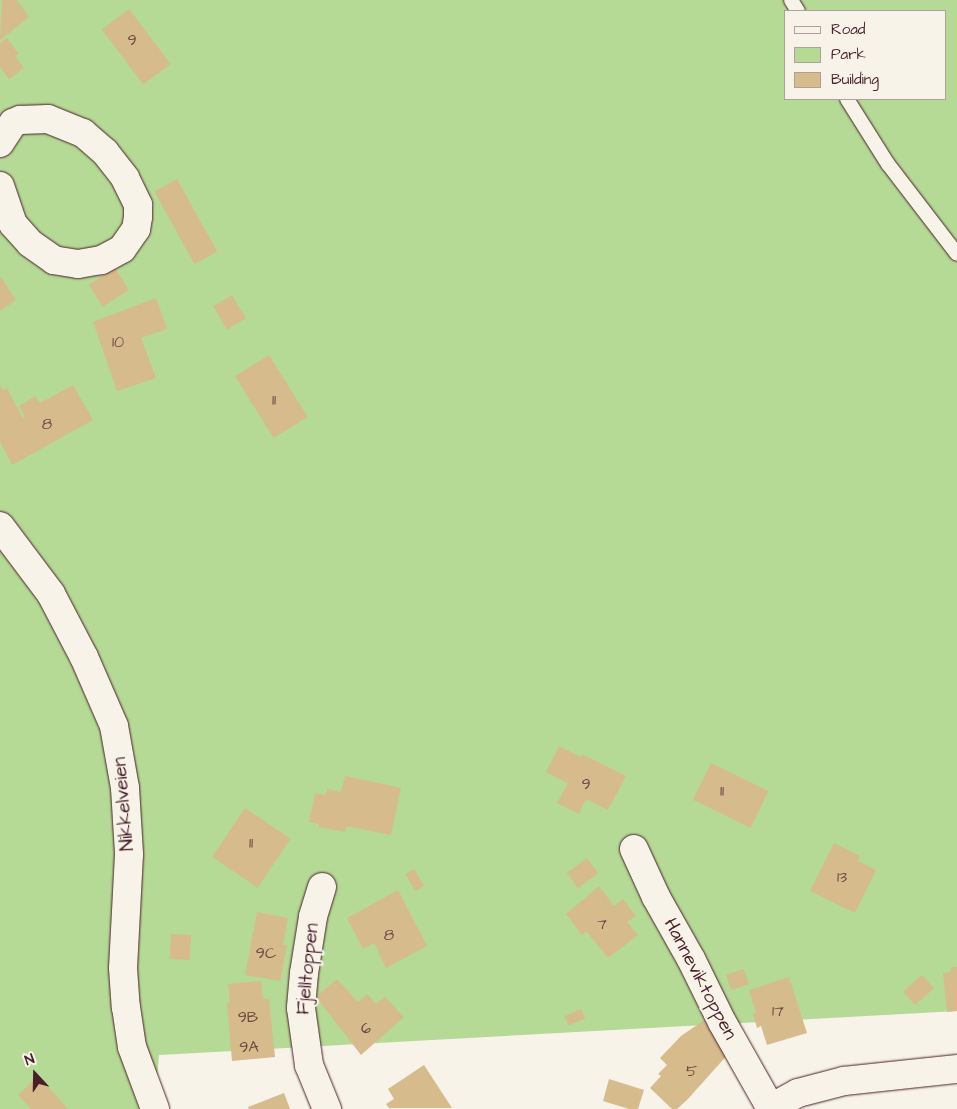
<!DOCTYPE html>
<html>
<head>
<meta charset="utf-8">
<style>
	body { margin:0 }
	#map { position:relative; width:957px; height:1109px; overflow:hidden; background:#f7f3e8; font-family:"Architects Daughter",sans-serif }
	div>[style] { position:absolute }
	.green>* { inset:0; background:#b5da95 }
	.building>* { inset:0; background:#d6bb8c; transform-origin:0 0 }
	.roads { filter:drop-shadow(0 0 1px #4a1f2b) drop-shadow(0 0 1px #4a1f2b) }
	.lane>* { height:14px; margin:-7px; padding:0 7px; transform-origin:7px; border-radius:7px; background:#f7f3e8 }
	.street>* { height:28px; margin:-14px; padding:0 14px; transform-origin:14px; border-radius:14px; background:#f7f3e8 }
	span { translate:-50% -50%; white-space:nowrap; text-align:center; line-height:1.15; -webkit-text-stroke:4.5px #f7f3e8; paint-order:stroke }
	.number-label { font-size:16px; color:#6d4643 }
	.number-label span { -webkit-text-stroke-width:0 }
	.street-label { font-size:19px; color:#4a1f2b }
	.legend { position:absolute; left:784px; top:10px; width:162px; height:90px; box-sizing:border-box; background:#f7f3e8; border:1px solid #b29e9c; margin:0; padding:6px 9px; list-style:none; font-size:15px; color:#4a1f2b }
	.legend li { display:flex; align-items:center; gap:10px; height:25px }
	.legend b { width:25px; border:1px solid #b29e9c }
	.north { position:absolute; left:10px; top:1049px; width:50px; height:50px; -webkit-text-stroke:4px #f7f3e8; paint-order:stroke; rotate:339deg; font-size:14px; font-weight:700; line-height:20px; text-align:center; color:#4a1f2b }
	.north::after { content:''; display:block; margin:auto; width:18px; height:22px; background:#4a1f2b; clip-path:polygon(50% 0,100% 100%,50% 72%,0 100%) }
</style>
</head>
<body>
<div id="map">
	<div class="green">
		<div style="clip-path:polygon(evenodd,0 0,957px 0,957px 1011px,159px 1055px,156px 1091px,165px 1109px,0 1109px,0 0,786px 11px,946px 11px,946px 99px,786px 99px,786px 11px)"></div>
	</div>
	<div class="building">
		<div style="clip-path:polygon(2px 0,17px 0,29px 17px,0 40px)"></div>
		<div style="left:129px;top:9px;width:69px;height:34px;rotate:53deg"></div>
		<div style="clip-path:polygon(7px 38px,19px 54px,15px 56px,24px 68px,9px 79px,0 67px,0 43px)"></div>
		<div style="left:177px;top:179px;width:83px;height:26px;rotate:61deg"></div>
		<div style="left:115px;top:268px;width:26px;height:31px;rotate:58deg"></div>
		<div style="clip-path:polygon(0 276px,16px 300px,0 311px)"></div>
		<div style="left:232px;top:295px;width:27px;height:22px;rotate:59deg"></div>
		<div style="clip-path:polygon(156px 298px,167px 329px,141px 338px,156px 378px,117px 391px,93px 322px)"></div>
		<div style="left:269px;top:355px;width:73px;height:40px;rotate:58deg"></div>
		<div style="clip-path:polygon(0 385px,3px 390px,7px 388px,23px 418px,25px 417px,19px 406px,35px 396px,40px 403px,73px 385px,93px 420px,12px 465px,0 442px)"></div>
		<div style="clip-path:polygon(559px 746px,581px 757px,582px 754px,626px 776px,608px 810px,586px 799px,579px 814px,557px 803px,568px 783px,546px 772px)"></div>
		<div style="left:711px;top:763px;width:64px;height:41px;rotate:26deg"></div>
		<div style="clip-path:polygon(345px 776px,401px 788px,391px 835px,346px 826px,345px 832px,318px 827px,319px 824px,309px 822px,315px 793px,326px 795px,327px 789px,341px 792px)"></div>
		<div style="left:245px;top:808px;width:55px;height:59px;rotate:34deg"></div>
		<div style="clip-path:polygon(834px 843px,860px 856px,858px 861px,876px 870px,855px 913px,810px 891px)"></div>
		<div style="left:587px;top:858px;width:19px;height:25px;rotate:54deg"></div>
		<div style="left:414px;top:869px;width:20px;height:10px;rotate:60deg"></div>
		<div style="clip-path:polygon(599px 886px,614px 906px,623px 899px,636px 916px,627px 922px,638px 935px,608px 958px,586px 931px,582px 935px,566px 914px)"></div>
		<div style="clip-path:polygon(398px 890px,427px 946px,386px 968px,374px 943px,363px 949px,347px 918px)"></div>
		<div style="clip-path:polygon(257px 912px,288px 918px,283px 945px,287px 945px,280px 981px,245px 975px)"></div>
		<div style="left:171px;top:934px;width:20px;height:25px;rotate:3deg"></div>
		<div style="clip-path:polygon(951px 967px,957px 967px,957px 1011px,947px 1012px,943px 973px,951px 972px)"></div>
		<div style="left:744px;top:969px;width:16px;height:19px;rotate:72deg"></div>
		<div style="left:922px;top:975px;width:18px;height:25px;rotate:49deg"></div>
		<div style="clip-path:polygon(789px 977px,807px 1033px,767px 1045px,761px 1026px,757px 1028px,753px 1014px,756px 1013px,749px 990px)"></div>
		<div style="clip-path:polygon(337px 979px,358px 1002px,367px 994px,376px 1004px,385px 997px,404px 1017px,361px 1055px,316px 997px)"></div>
		<div style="clip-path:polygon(261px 981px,263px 999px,269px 999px,275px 1057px,232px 1061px,227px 1003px,230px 1002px,228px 984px)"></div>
		<div style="left:581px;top:1009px;width:10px;height:18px;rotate:66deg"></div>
		<div style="clip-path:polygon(706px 1019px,730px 1052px,687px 1100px,677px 1109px,672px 1109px,650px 1088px,661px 1076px,658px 1074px,667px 1065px,660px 1058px,681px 1036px)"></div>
		<div style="clip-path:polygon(424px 1065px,452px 1108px,389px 1108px,386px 1104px,394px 1099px,388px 1089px)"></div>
		<div style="clip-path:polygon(38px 1076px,68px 1109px,31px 1109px,18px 1095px)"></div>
		<div style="clip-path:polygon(609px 1079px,644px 1090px,638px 1109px,629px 1109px,603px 1101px)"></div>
		<div style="clip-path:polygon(284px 1093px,290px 1109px,249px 1109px,248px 1107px)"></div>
	</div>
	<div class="roads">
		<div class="lane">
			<div style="left:791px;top:0;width:13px;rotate:58deg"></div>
			<div style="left:847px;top:99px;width:77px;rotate:57.8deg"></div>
			<div style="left:888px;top:164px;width:113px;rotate:52.5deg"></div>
		</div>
		<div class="street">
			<div style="left:0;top:143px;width:24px;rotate:-57deg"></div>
			<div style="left:13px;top:123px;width:8px;rotate:-23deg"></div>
			<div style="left:20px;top:120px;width:28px;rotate:-2deg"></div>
			<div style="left:48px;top:119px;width:38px;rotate:22deg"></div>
			<div style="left:83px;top:133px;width:29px;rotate:41deg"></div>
			<div style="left:105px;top:152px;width:33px;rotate:52deg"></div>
			<div style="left:125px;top:178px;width:30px;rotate:64deg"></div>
			<div style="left:138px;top:205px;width:12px;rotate:90deg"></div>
			<div style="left:138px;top:217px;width:12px;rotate:99deg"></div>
			<div style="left:136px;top:229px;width:24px;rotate:125deg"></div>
			<div style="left:122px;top:249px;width:24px;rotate:152deg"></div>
			<div style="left:101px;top:260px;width:23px;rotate:170deg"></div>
			<div style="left:78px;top:264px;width:24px;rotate:-171deg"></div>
			<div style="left:54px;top:260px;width:29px;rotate:-145deg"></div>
			<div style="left:30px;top:243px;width:25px;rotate:-132deg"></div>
			<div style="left:13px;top:224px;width:40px;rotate:-108.9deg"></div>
			<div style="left:0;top:526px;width:85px;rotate:53.1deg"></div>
			<div style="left:51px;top:594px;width:71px;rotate:62.4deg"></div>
			<div style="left:84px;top:657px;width:75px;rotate:66.5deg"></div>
			<div style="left:114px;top:726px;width:63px;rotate:79.9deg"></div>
			<div style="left:125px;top:788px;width:66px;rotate:86.5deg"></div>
			<div style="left:129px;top:854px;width:114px;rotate:93deg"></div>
			<div style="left:123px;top:968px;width:39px;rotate:86deg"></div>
			<div style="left:126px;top:1007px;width:40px;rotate:81.5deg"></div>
			<div style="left:132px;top:1047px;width:66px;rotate:69.6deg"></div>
			<div style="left:634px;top:849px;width:53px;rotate:65.4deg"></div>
			<div style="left:656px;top:897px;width:71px;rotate:60.6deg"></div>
			<div style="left:691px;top:959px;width:70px;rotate:63.8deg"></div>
			<div style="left:722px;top:1022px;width:98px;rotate:60.5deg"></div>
			<div style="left:322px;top:887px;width:31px;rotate:107deg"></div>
			<div style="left:313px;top:917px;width:57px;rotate:99.1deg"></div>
			<div style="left:304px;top:973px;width:35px;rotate:95deg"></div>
			<div style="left:301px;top:1008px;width:58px;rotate:82deg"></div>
			<div style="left:309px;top:1065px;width:48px;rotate:67.8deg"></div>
			<div style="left:769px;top:1109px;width:33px;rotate:-29deg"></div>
			<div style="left:798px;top:1093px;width:48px;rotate:-14.6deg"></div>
			<div style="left:844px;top:1081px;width:114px;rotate:-6.1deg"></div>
		</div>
	</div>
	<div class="number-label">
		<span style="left:132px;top:40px">9</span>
		<span style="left:118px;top:342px">10</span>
		<span style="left:274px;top:400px">11</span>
		<span style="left:47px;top:424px">8</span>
		<span style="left:586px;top:784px">9</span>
		<span style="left:722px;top:791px">11</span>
		<span style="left:251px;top:843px">11</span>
		<span style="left:842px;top:877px">13</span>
		<span style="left:602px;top:924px">7</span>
		<span style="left:389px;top:935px">8</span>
		<span style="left:266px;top:953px">9C</span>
		<span style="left:778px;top:1011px">17</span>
		<span style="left:248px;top:1017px">9B</span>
		<span style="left:366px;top:1028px">6</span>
		<span style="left:249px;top:1047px">9A</span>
		<span style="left:692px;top:1071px">5</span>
	</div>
	<div class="street-label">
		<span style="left:124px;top:804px;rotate:-95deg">Nikkelveien</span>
		<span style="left:308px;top:969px;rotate:-84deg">Fjelltoppen</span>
		<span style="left:700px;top:979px;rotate:62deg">Hanneviktoppen</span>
	</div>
	<ul class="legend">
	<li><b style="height:6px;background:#f7f3e8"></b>Road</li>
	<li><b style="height:14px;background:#b5da95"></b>Park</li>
	<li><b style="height:14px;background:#d6bb8c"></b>Building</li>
	</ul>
	<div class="north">N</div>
</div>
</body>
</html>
